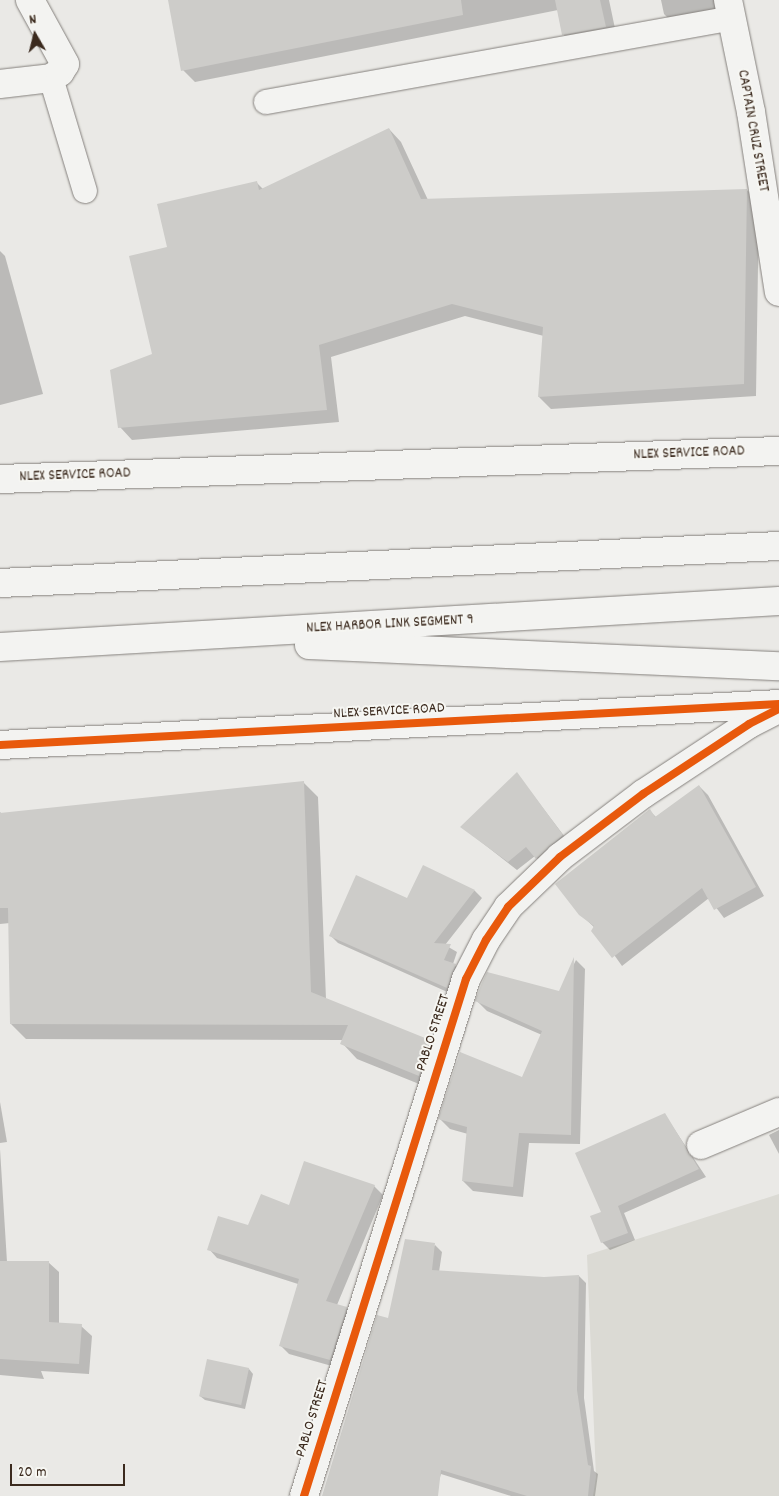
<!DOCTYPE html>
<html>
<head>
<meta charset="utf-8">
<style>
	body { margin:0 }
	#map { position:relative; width:779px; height:1496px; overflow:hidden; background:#eae9e6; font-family:Dekko,sans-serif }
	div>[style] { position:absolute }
	.built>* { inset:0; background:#dbdad4 }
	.shadow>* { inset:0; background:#0003 }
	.building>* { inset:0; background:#cdccc9; transform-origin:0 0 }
	.roads { filter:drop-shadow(0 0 1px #85817d) drop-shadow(0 0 1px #85817d) }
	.service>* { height:24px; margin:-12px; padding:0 12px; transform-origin:12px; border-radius:12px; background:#f3f3f1 }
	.minor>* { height:28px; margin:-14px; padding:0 14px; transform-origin:14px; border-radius:14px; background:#f3f3f1 }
	.tertiary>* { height:28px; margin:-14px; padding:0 14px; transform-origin:14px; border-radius:14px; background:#f3f3f1 }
	.motorway>* { height:28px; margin:-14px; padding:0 14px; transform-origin:14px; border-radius:14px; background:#f3f3f1 }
	.cycleway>* { height:8px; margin:-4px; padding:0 4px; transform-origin:4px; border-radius:4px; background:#e8590c }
	span { translate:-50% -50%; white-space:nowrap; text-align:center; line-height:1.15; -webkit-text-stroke:4px #f6f6f2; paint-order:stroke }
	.street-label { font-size:15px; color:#3b2a1e }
	.north { position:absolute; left:10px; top:10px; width:50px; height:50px; -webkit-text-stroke:4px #f6f6f2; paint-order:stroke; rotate:352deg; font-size:14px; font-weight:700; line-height:20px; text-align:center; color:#3b2a1e }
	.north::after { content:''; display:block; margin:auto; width:18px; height:22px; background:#3b2a1e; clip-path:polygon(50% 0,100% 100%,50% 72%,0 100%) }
	.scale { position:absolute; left:10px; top:1464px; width:115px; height:22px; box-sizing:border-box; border:2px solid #3b2a1e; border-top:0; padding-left:6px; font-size:15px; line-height:18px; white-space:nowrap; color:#3b2a1e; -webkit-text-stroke:4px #f6f6f2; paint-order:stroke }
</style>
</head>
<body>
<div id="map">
	<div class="built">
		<div style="clip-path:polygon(779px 1194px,779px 1496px,593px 1496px,596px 1477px,587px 1255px)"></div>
	</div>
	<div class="shadow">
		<div style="clip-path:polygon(169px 0,609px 0,617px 38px,575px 46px,563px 34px,558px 10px,195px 82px,183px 70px)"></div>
		<div style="clip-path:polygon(661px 0,720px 0,723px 17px,676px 26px,664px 14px)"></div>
		<div style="clip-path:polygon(389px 129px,401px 142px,428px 200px,747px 190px,759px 202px,756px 396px,551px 409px,539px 397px,544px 336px,465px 316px,331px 357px,339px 422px,132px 440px,120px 427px,153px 354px,169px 248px,256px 182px,263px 189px)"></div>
		<div style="clip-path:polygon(0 251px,5px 256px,43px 394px,0 405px)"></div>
		<div style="clip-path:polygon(517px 774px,571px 845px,545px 867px,535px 856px,517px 870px,462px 827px)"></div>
		<div style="clip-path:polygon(303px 782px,318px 797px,326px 999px,430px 1041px,445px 1056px,434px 1090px,357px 1059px,342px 1043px,343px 1040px,26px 1039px,11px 1024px,10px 923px,0 924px,0 812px,2px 814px)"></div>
		<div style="clip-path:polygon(699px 786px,708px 795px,764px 896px,724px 918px,709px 898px,622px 966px,595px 928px,580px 914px,649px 810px,656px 817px)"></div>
		<div style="clip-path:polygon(423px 867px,475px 891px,482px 898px,445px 945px,457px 952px,453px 964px,463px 972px,454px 995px,338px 943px,331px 936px,408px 899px)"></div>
		<div style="clip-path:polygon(576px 960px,585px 969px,580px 1144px,529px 1143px,523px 1197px,473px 1191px,463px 1181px,468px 1134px,450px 1129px,440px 1119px,523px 1079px,542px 1035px,487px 1011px,477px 1001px,560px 992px)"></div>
		<div style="clip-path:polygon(0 1102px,7px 1142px,0 1143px)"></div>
		<div style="clip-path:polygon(665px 1115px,706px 1177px,624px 1213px,635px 1240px,610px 1250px,602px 1242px,603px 1212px)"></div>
		<div style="clip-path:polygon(779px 1130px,779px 1154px,769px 1135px)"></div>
		<div style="clip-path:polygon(0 1149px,7px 1262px,48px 1262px,59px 1272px,59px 1324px,81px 1326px,92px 1336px,89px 1374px,41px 1371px,44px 1379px,0 1375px)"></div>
		<div style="clip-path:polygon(374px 1186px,383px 1195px,337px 1305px,346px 1308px,355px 1317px,339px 1368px,289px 1354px,281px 1346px,298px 1284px,217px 1258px,209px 1249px,289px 1206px)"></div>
		<div style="clip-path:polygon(435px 1245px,442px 1252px,439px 1272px,544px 1278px,579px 1276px,586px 1283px,584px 1398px,594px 1471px,598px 1474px,595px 1496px,511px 1496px,441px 1474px,434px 1496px,324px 1496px,389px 1320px)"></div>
		<div style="clip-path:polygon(249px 1369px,253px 1374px,245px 1409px,205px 1400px,200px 1396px)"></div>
	</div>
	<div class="building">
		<div style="clip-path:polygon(168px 0,461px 0,463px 15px,181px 71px)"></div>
		<div style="clip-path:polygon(555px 0,600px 0,606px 27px,562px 35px)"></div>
		<div style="clip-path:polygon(389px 128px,421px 199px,747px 189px,744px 384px,538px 397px,543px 327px,452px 304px,319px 345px,327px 410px,118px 428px,110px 370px,152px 354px,129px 256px,167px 247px,157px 204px,257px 181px,259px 190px)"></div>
		<div style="clip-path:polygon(517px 772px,563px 835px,536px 859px,526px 847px,508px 862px,460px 827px)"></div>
		<div style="clip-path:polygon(304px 781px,311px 992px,430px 1040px,419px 1076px,340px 1044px,348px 1025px,10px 1024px,8px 908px,0 908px,0 813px)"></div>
		<div style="clip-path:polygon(699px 785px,756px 887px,714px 910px,702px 888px,612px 958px,591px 931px,594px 926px,579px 915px,555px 884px,650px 809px,655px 817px)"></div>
		<div style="clip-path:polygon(423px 865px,475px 890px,434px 943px,451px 944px,444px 960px,456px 964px,447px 988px,329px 936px,356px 875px,407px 898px)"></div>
		<div style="clip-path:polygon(574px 957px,571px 1135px,519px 1133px,513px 1187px,462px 1181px,467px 1127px,438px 1119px,460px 1052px,522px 1077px,542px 1031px,475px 1001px,481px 985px,487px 972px,559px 991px)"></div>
		<div style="clip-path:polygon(665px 1113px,699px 1169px,618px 1206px,628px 1233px,601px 1243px,590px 1216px,601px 1212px,575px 1153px)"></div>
		<div style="clip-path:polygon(304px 1161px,375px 1185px,326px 1301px,347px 1307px,330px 1360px,279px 1346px,299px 1279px,207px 1250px,218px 1216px,248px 1225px,261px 1194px,289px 1205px)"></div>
		<div style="clip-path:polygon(405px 1239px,435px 1243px,432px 1270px,544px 1277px,579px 1275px,577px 1390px,588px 1465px,591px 1466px,588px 1496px,527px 1496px,441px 1470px,438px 1496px,322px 1496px,377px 1315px,388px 1318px)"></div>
		<div style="clip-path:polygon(0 1261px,49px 1261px,49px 1322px,82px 1324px,79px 1364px,0 1359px)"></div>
		<div style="left:207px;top:1359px;width:43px;height:38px;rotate:12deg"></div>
	</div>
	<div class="roads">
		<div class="service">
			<div style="left:51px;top:78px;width:118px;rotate:73.3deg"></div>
			<div style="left:266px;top:102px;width:473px;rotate:-10.2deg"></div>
		</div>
		<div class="minor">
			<div style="left:0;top:84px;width:51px;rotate:-6.7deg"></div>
			<div style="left:51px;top:78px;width:11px;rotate:-34deg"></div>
			<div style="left:60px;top:72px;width:9px;rotate:-58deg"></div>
			<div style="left:65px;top:64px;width:73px;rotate:-118.7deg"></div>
			<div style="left:0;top:479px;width:780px;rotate:-2.06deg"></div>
			<div style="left:0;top:745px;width:780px;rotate:-3.01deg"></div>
			<div style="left:701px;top:1145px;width:85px;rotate:-22.9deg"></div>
			<div style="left:304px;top:1496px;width:542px;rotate:-72.6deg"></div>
			<div style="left:466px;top:979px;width:44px;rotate:-62.9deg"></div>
			<div style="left:486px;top:940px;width:40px;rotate:-56deg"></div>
			<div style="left:508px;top:907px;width:72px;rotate:-43.9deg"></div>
			<div style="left:560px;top:857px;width:104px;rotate:-37.2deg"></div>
			<div style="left:643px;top:794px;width:127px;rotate:-33.4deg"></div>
			<div style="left:749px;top:724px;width:34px;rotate:-27deg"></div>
		</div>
		<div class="tertiary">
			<div style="left:728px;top:0;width:114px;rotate:78.4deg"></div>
			<div style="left:751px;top:112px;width:182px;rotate:81.2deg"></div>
		</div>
		<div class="motorway">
			<div style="left:0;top:583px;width:780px;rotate:-2.72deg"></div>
			<div style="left:309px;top:645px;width:470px;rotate:2.6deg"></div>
			<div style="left:0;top:647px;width:780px;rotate:-3.38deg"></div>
		</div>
	</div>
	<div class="cycleway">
		<div style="left:0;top:745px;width:780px;rotate:-3.01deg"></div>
		<div style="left:304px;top:1496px;width:542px;rotate:-72.6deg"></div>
		<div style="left:466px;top:979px;width:44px;rotate:-62.9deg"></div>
		<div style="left:486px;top:940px;width:40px;rotate:-56deg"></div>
		<div style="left:508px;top:907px;width:72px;rotate:-43.9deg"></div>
		<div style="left:560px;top:857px;width:104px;rotate:-37.2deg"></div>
		<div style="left:643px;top:794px;width:127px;rotate:-33.4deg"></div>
		<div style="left:749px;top:724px;width:34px;rotate:-27deg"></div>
	</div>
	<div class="street-label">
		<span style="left:752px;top:131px;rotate:80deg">CAPTAIN CRUZ STREET</span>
		<span style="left:689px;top:454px;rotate:-2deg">NLEX SERVICE ROAD</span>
		<span style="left:75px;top:476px;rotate:-2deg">NLEX SERVICE ROAD</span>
		<span style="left:390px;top:625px;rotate:-3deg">NLEX HARBOR LINK SEGMENT 9</span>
		<span style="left:389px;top:712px;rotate:-3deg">NLEX SERVICE ROAD</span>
		<span style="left:434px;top:1033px;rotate:-72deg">PABLO STREET</span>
		<span style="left:313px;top:1419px;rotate:-73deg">PABLO STREET</span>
	</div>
	<div class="north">N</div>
	<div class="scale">20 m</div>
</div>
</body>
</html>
